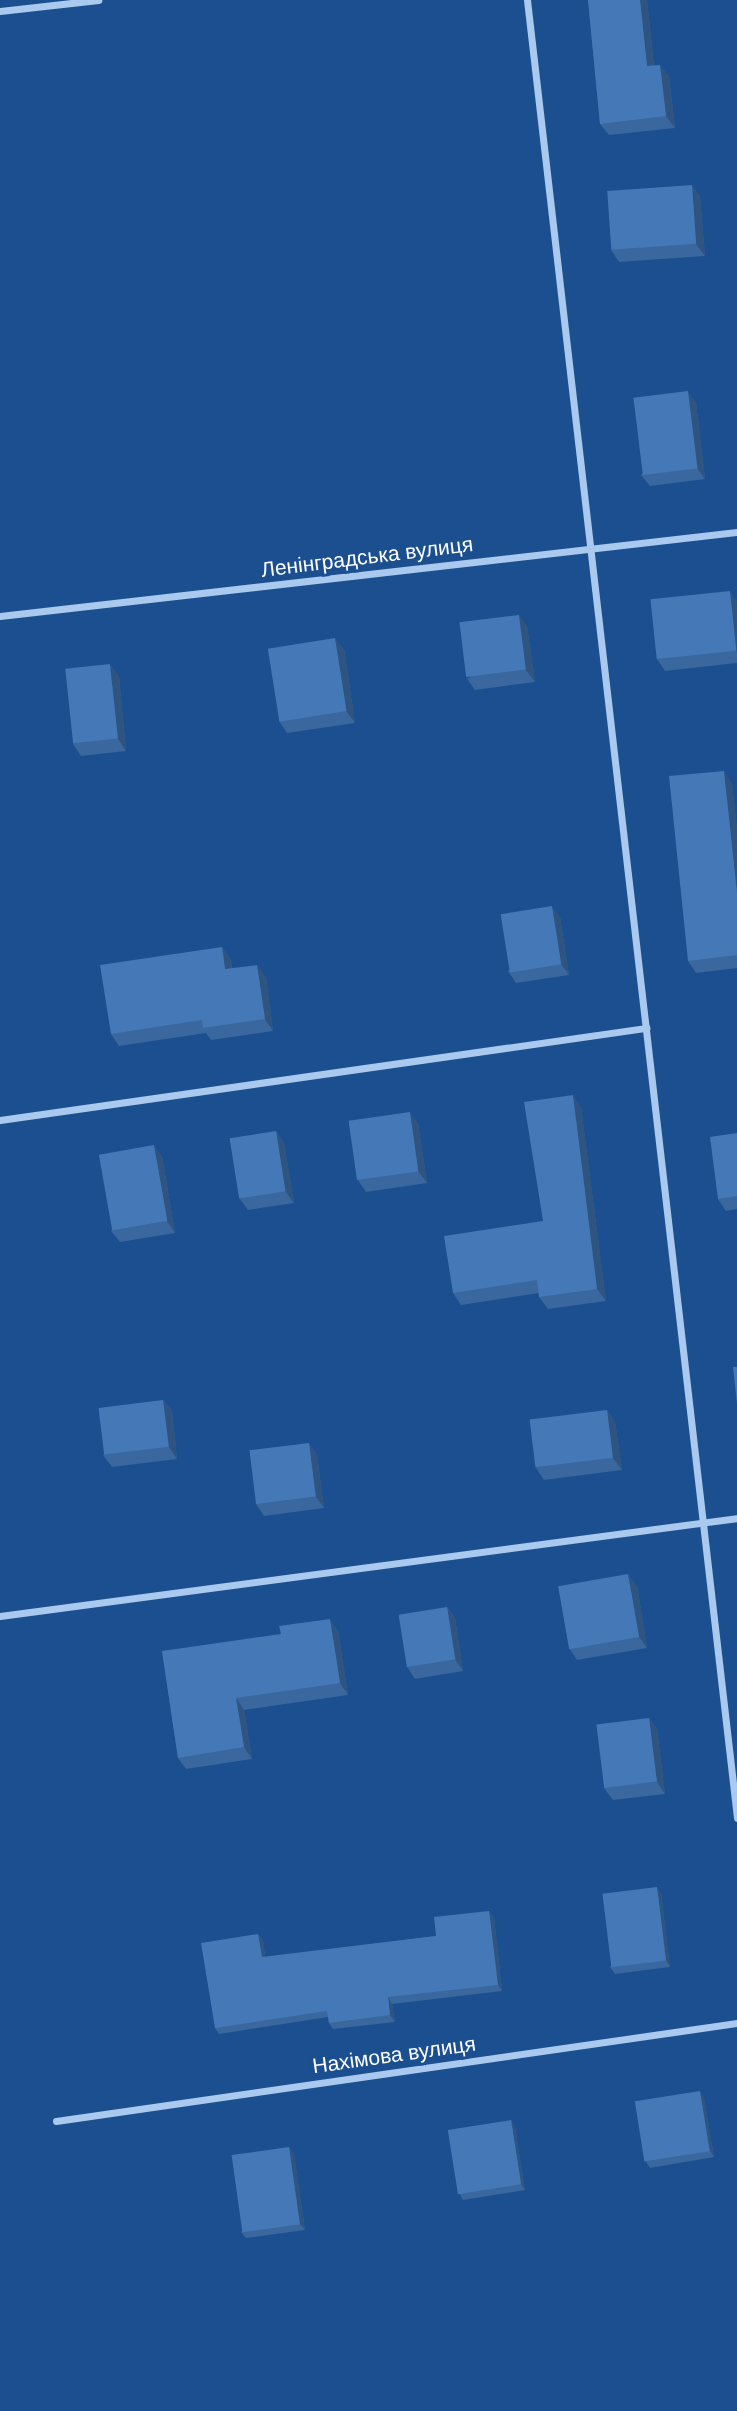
<!DOCTYPE html>
<html>
<head>
<meta charset="utf-8">
<style>
	body { margin:0 }
	#map { position:relative; width:737px; height:2411px; overflow:hidden; background:#1b4f8f; font-family:Helvetica,sans-serif }
	div>[style] { position:absolute }
	.minor>* { height:7px; margin:-3.5px; padding:0 3.5px; transform-origin:3.5px; border-radius:3.5px; background:#a9c9ee }
	.wall>* { inset:0; background:#3a679d }
	.shaded-wall>* { inset:0; background:#305480 }
	.building>* { inset:0; background:#4478b7; transform-origin:0 0 }
	span { translate:-50% -50%; white-space:nowrap; text-align:center; line-height:1.15; -webkit-text-stroke:6px #1b4f8f; paint-order:stroke }
	.street-label { font-size:21px; color:#fff }
</style>
</head>
<body>
<div id="map">
	<div class="minor">
		<div style="left:527px;top:0;width:1830px;rotate:83.41deg"></div>
		<div style="left:0;top:11px;width:99px;rotate:-6.4deg"></div>
		<div style="left:0;top:616px;width:742px;rotate:-6.5deg"></div>
		<div style="left:0;top:1120px;width:653px;rotate:-8.11deg"></div>
		<div style="left:0;top:1616px;width:743px;rotate:-7.57deg"></div>
		<div style="left:56px;top:2121px;width:688px;rotate:-8.19deg"></div>
	</div>
	<div class="wall">
		<div style="clip-path:polygon(588px 0,647px 0,654px 65px,669px 76px,675px 128px,609px 135px,600px 124px)"></div>
		<div style="clip-path:polygon(692px 185px,700px 197px,705px 256px,619px 262px,611px 250px)"></div>
		<div style="clip-path:polygon(696px 403px,705px 479px,650px 486px,641px 475px)"></div>
		<div style="clip-path:polygon(737px 602px,737px 663px,665px 671px,657px 659px)"></div>
		<div style="clip-path:polygon(527px 626px,535px 682px,475px 690px,467px 679px)"></div>
		<div style="clip-path:polygon(344px 649px,355px 723px,287px 733px,279px 721px)"></div>
		<div style="clip-path:polygon(119px 676px,126px 751px,81px 756px,73px 744px)"></div>
		<div style="clip-path:polygon(732px 783px,737px 830px,737px 968px,696px 973px,688px 961px)"></div>
		<div style="clip-path:polygon(560px 917px,569px 975px,516px 983px,508px 971px)"></div>
		<div style="clip-path:polygon(222px 947px,230px 959px,232px 968px,266px 977px,273px 1031px,211px 1040px,206px 1033px,119px 1046px,111px 1034px)"></div>
		<div style="clip-path:polygon(581px 1107px,606px 1301px,548px 1309px,539px 1297px,539px 1293px,461px 1305px,453px 1293px,543px 1221px)"></div>
		<div style="clip-path:polygon(418px 1123px,427px 1183px,366px 1192px,358px 1180px)"></div>
		<div style="clip-path:polygon(276px 1131px,284px 1143px,294px 1203px,248px 1210px,240px 1199px)"></div>
		<div style="clip-path:polygon(737px 1133px,737px 1209px,726px 1211px,718px 1199px)"></div>
		<div style="clip-path:polygon(162px 1156px,175px 1233px,120px 1242px,111px 1231px)"></div>
		<div style="clip-path:polygon(163px 1400px,172px 1411px,177px 1459px,112px 1467px,103px 1455px)"></div>
		<div style="clip-path:polygon(607px 1410px,615px 1422px,622px 1470px,544px 1480px,536px 1468px)"></div>
		<div style="clip-path:polygon(309px 1443px,317px 1455px,324px 1508px,264px 1516px,256px 1504px)"></div>
		<div style="clip-path:polygon(637px 1586px,647px 1648px,577px 1660px,569px 1648px)"></div>
		<div style="clip-path:polygon(447px 1607px,455px 1618px,463px 1671px,415px 1679px,407px 1667px)"></div>
		<div style="clip-path:polygon(338px 1631px,348px 1695px,244px 1710px,252px 1759px,186px 1769px,178px 1758px,162px 1651px)"></div>
		<div style="clip-path:polygon(649px 1718px,657px 1729px,665px 1794px,613px 1800px,604px 1788px)"></div>
		<div style="clip-path:polygon(661px 1893px,670px 1967px,615px 1974px,610px 1967px)"></div>
		<div style="clip-path:polygon(489px 1911px,494px 1917px,502px 1991px,392px 2004px,395px 2022px,333px 2029px,329px 2023px,328px 2017px,219px 2034px,215px 2028px,258px 1934px,263px 1941px,265px 1957px,436px 1936px)"></div>
		<div style="clip-path:polygon(704px 2098px,714px 2157px,650px 2168px,646px 2162px)"></div>
		<div style="clip-path:polygon(511px 2120px,515px 2127px,525px 2190px,463px 2200px,459px 2193px)"></div>
		<div style="clip-path:polygon(289px 2147px,294px 2154px,305px 2230px,246px 2238px,241px 2232px)"></div>
	</div>
	<div class="shaded-wall">
		<div style="clip-path:polygon(640px 0,647px 0,655px 78px,647px 66px)"></div>
		<div style="clip-path:polygon(660px 65px,669px 76px,675px 128px,666px 116px)"></div>
		<div style="clip-path:polygon(692px 185px,700px 197px,705px 256px,696px 244px)"></div>
		<div style="clip-path:polygon(688px 391px,696px 403px,705px 479px,697px 468px)"></div>
		<div style="clip-path:polygon(730px 591px,737px 602px,737px 652px,736px 651px)"></div>
		<div style="clip-path:polygon(519px 615px,527px 626px,535px 682px,526px 670px)"></div>
		<div style="clip-path:polygon(335px 638px,344px 649px,355px 723px,346px 711px)"></div>
		<div style="clip-path:polygon(110px 664px,119px 676px,126px 751px,118px 739px)"></div>
		<div style="clip-path:polygon(724px 771px,732px 783px,737px 830px,737px 894px)"></div>
		<div style="clip-path:polygon(552px 906px,560px 917px,569px 975px,561px 964px)"></div>
		<div style="clip-path:polygon(222px 947px,230px 959px,233px 981px,225px 969px)"></div>
		<div style="clip-path:polygon(257px 965px,266px 977px,273px 1031px,265px 1019px)"></div>
		<div style="clip-path:polygon(573px 1095px,581px 1107px,606px 1301px,597px 1289px)"></div>
		<div style="clip-path:polygon(410px 1112px,418px 1123px,427px 1183px,418px 1171px)"></div>
		<div style="clip-path:polygon(276px 1131px,284px 1143px,294px 1203px,285px 1191px)"></div>
		<div style="clip-path:polygon(154px 1145px,162px 1156px,175px 1233px,167px 1221px)"></div>
		<div style="clip-path:polygon(163px 1400px,172px 1411px,177px 1459px,169px 1447px)"></div>
		<div style="clip-path:polygon(607px 1410px,615px 1422px,622px 1470px,613px 1458px)"></div>
		<div style="clip-path:polygon(309px 1443px,317px 1455px,324px 1508px,316px 1497px)"></div>
		<div style="clip-path:polygon(628px 1574px,637px 1586px,647px 1648px,639px 1637px)"></div>
		<div style="clip-path:polygon(447px 1607px,455px 1618px,463px 1671px,455px 1659px)"></div>
		<div style="clip-path:polygon(330px 1619px,338px 1631px,348px 1695px,340px 1683px)"></div>
		<div style="clip-path:polygon(236px 1698px,244px 1710px,252px 1759px,244px 1747px)"></div>
		<div style="clip-path:polygon(649px 1718px,657px 1729px,665px 1794px,657px 1782px)"></div>
		<div style="clip-path:polygon(657px 1887px,661px 1893px,670px 1967px,666px 1960px)"></div>
		<div style="clip-path:polygon(489px 1911px,494px 1917px,502px 1991px,498px 1985px)"></div>
		<div style="clip-path:polygon(258px 1934px,263px 1941px,266px 1963px,262px 1957px)"></div>
		<div style="clip-path:polygon(388px 1997px,392px 2004px,395px 2022px,390px 2015px)"></div>
		<div style="clip-path:polygon(700px 2091px,704px 2098px,714px 2157px,710px 2151px)"></div>
		<div style="clip-path:polygon(511px 2120px,515px 2127px,525px 2190px,521px 2184px)"></div>
		<div style="clip-path:polygon(289px 2147px,294px 2154px,305px 2230px,300px 2224px)"></div>
	</div>
	<div class="building">
		<div style="clip-path:polygon(588px 0,640px 0,647px 66px,660px 65px,666px 116px,600px 124px)"></div>
		<div style="left:692px;top:185px;width:59px;height:85px;rotate:86deg"></div>
		<div style="left:688px;top:391px;width:78px;height:55px;rotate:83deg"></div>
		<div style="left:730px;top:591px;width:60px;height:80px;rotate:84deg"></div>
		<div style="left:519px;top:615px;width:55px;height:60px;rotate:83deg"></div>
		<div style="left:335px;top:638px;width:74px;height:68px;rotate:81deg"></div>
		<div style="left:110px;top:664px;width:75px;height:45px;rotate:84deg"></div>
		<div style="clip-path:polygon(724px 771px,737px 893px,737px 955px,688px 961px,669px 776px)"></div>
		<div style="left:552px;top:906px;width:59px;height:52px;rotate:81deg"></div>
		<div style="clip-path:polygon(222px 947px,225px 969px,257px 965px,265px 1019px,203px 1028px,202px 1020px,111px 1034px,100px 965px)"></div>
		<div style="clip-path:polygon(573px 1095px,597px 1289px,539px 1297px,537px 1280px,453px 1293px,444px 1236px,543px 1221px,524px 1102px)"></div>
		<div style="left:410px;top:1112px;width:60px;height:62px;rotate:82deg"></div>
		<div style="left:276px;top:1131px;width:61px;height:47px;rotate:81deg"></div>
		<div style="clip-path:polygon(737px 1133px,737px 1196px,718px 1199px,710px 1137px)"></div>
		<div style="left:154px;top:1145px;width:77px;height:56px;rotate:80deg"></div>
		<div style="clip-path:polygon(733px 1367px,737px 1367px,737px 1403px)"></div>
		<div style="left:163px;top:1400px;width:47px;height:65px;rotate:83deg"></div>
		<div style="left:607px;top:1410px;width:48px;height:78px;rotate:83deg"></div>
		<div style="left:309px;top:1443px;width:54px;height:60px;rotate:83deg"></div>
		<div style="left:628px;top:1574px;width:64px;height:71px;rotate:80deg"></div>
		<div style="left:447px;top:1607px;width:53px;height:49px;rotate:81deg"></div>
		<div style="clip-path:polygon(330px 1619px,340px 1683px,236px 1698px,244px 1747px,178px 1758px,162px 1651px,281px 1634px,279px 1626px)"></div>
		<div style="left:649px;top:1718px;width:64px;height:53px;rotate:83deg"></div>
		<div style="left:657px;top:1887px;width:74px;height:55px;rotate:83deg"></div>
		<div style="clip-path:polygon(489px 1911px,498px 1985px,388px 1997px,390px 2015px,329px 2023px,327px 2011px,215px 2028px,201px 1943px,258px 1934px,262px 1957px,436px 1936px,434px 1917px)"></div>
		<div style="left:700px;top:2091px;width:61px;height:66px;rotate:81deg"></div>
		<div style="left:511px;top:2120px;width:65px;height:64px;rotate:81deg"></div>
		<div style="left:289px;top:2147px;width:78px;height:58px;rotate:82deg"></div>
	</div>
	<div class="street-label">
		<span style="left:367px;top:557px;rotate:-7deg">Ленінградська вулиця</span>
		<span style="left:394px;top:2055px;rotate:-8deg">Нахімова вулиця</span>
	</div>
</div>
</body>
</html>
